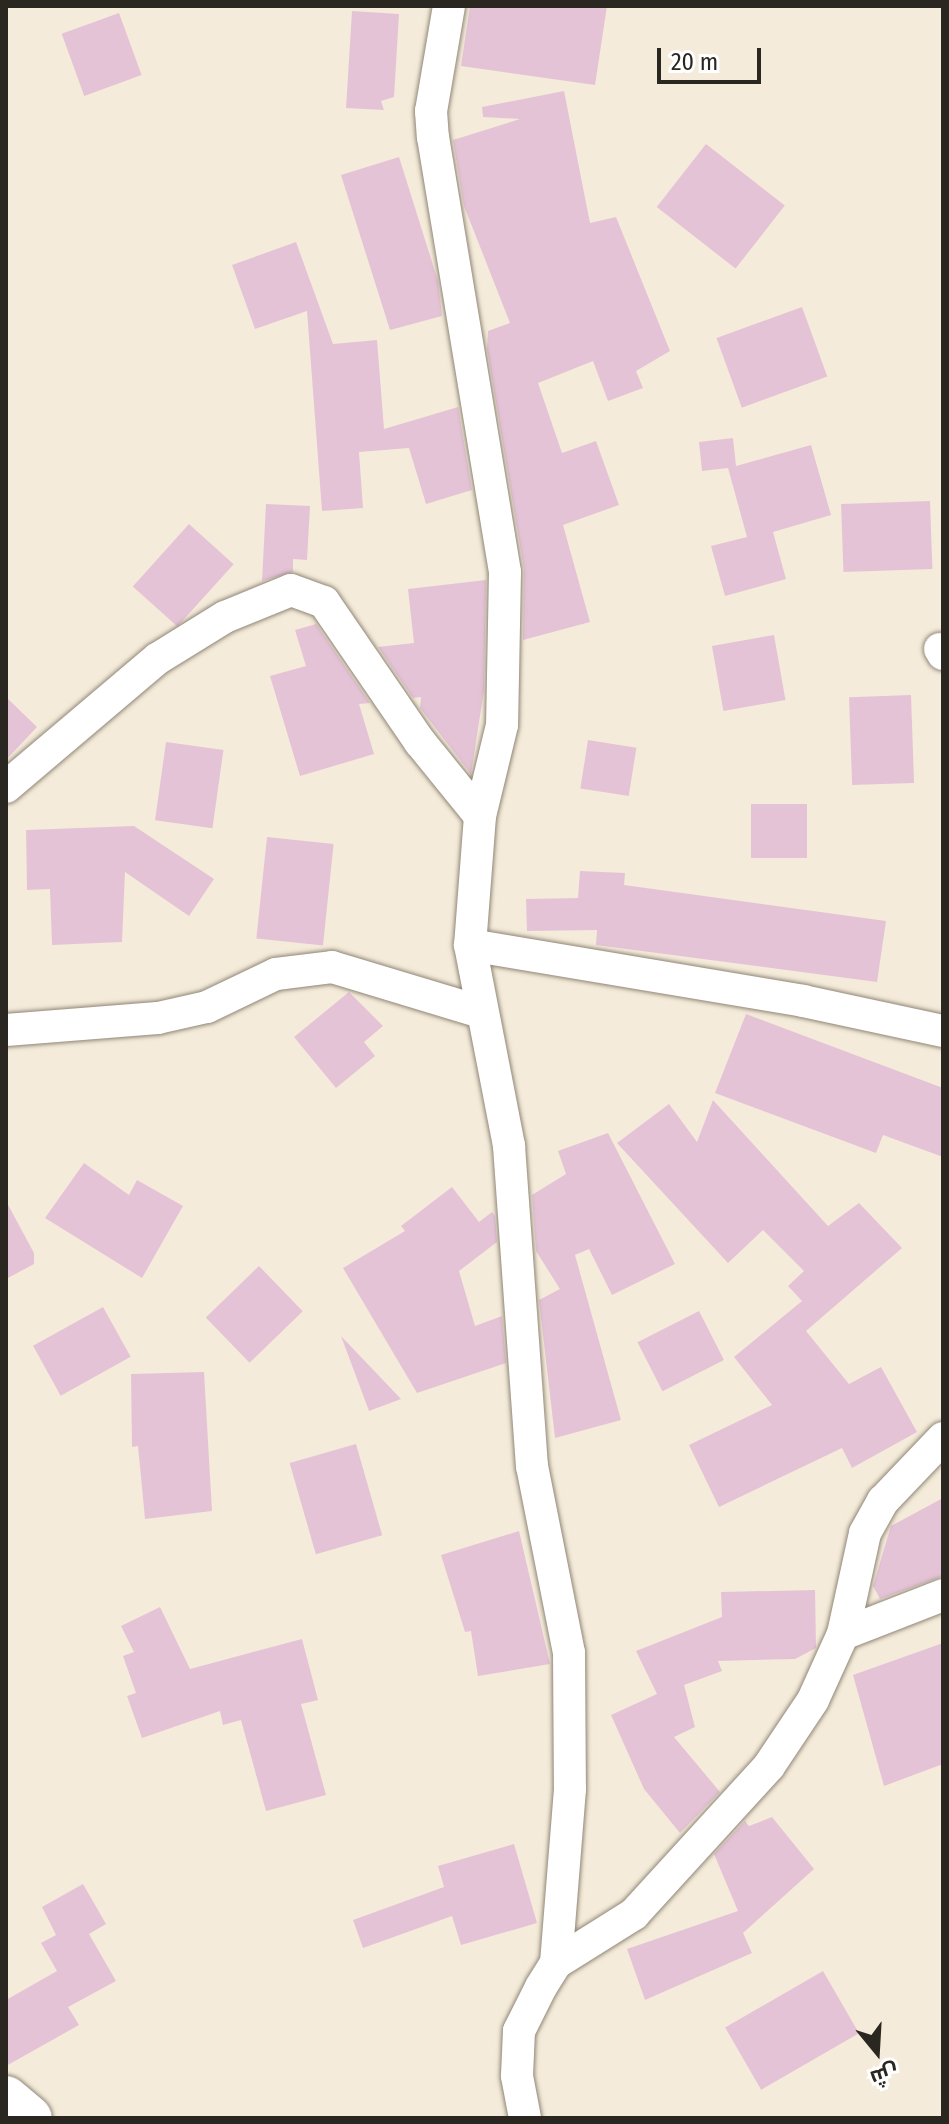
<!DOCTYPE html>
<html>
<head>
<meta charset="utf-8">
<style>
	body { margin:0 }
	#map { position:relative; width:949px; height:2124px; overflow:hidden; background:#f5ebda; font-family:"Fira Sans Condensed",Cairo,sans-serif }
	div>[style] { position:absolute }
	.building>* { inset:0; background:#e5c3d7; transform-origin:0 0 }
	.roads { filter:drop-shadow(0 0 2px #908677) drop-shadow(0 0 2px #908677) }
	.street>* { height:32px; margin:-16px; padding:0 16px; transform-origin:16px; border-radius:16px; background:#fff }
	.secondary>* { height:44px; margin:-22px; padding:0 22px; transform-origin:22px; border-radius:22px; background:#fff }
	span { translate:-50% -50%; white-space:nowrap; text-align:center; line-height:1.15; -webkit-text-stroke:6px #fff; paint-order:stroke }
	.frame { position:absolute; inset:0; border:8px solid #2a2620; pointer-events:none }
	.north { position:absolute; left:837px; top:2012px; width:80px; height:80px; -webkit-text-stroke:6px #fff; paint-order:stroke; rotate:162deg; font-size:22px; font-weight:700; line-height:32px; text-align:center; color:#2a2620 }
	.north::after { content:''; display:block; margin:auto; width:28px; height:36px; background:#2a2620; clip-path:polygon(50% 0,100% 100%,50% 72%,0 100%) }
	.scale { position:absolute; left:657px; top:48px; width:104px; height:36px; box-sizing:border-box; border:4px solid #2a2620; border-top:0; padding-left:10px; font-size:24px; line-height:28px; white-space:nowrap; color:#2a2620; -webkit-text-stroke:6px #fff; paint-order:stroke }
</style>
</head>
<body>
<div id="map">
	<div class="building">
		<div style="clip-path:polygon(470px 6px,607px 6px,595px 85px,461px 66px)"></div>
		<div style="clip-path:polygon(352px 11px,399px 14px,394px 97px,381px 101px,384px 110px,346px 108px)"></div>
		<div style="left:119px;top:13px;width:66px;height:61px;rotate:70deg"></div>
		<div style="clip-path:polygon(564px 91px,590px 223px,616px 217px,670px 351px,636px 371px,643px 388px,608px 401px,593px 361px,538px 383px,562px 453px,596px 441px,619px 505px,563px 525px,590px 622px,523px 640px,524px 569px,487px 349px,488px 331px,510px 323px,464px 206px,453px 140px,520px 119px,483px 117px,482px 107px)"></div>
		<div style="left:706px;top:144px;width:100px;height:80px;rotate:38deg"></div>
		<div style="clip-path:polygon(399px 157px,438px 281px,442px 316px,390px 330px,341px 175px)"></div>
		<div style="clip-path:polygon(296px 242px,333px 344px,377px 340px,384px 429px,458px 407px,472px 490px,426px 504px,409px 448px,359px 452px,363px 508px,322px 511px,307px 311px,255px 329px,232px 265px)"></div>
		<div style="left:802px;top:307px;width:74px;height:91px;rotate:70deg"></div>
		<div style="clip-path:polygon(733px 438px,736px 466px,811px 445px,831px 515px,773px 532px,786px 579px,725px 596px,711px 546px,747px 537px,728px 468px,702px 471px,699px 442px)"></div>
		<div style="left:930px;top:501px;width:68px;height:89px;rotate:88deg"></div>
		<div style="clip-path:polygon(266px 504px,310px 506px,307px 560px,293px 559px,293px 572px,262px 581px)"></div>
		<div style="left:189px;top:524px;width:60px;height:84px;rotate:42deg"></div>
		<div style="clip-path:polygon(486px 580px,484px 690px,471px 774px,420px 708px,421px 697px,413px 698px,378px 647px,414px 643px,408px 589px)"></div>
		<div style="clip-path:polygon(316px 624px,370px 703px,359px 704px,374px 754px,300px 776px,270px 676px,306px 666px,295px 630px)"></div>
		<div style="left:774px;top:635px;width:66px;height:63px;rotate:80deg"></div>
		<div style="left:911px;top:695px;width:88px;height:62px;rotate:88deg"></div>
		<div style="clip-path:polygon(6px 697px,37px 727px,6px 760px)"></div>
		<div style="left:588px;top:740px;width:49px;height:49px;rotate:9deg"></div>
		<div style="left:166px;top:742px;width:58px;height:79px;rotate:8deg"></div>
		<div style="left:751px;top:804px;width:56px;height:54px"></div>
		<div style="clip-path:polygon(134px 826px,214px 879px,189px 916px,125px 872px,122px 942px,52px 945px,50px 889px,27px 890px,26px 830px)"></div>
		<div style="left:267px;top:837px;width:67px;height:102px;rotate:6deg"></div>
		<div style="clip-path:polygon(580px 871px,625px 873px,624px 885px,886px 921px,877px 982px,596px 945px,597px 930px,527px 931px,526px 899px,578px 898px)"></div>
		<div style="clip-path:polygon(349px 992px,383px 1026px,364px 1042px,375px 1056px,336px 1088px,294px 1037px)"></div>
		<div style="clip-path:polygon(746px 1014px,943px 1088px,943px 1157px,883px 1135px,876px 1153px,715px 1093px)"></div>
		<div style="clip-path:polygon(713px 1100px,828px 1226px,859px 1203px,902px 1248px,806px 1331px,849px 1384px,881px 1367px,917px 1432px,852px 1468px,842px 1448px,719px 1507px,689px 1445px,772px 1405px,734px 1357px,802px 1301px,788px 1286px,804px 1271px,763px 1230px,728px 1263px,617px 1143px,669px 1104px,697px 1142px)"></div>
		<div style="clip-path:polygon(608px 1133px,675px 1264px,612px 1295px,589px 1249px,575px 1255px,621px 1420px,555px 1438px,539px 1300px,560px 1289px,536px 1251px,532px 1195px,566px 1174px,558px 1151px)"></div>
		<div style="clip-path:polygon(84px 1163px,129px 1195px,137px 1180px,183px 1206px,142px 1278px,45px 1218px)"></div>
		<div style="clip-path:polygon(452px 1187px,479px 1222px,492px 1212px,495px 1216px,497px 1242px,459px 1271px,475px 1326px,502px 1316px,506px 1363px,417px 1393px,343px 1268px,405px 1231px,401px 1226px)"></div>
		<div style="clip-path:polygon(6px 1201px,34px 1253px,34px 1264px,6px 1279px)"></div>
		<div style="left:259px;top:1266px;width:63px;height:74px;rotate:46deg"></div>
		<div style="left:103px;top:1307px;width:57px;height:80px;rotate:61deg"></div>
		<div style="left:699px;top:1311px;width:55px;height:69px;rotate:63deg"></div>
		<div style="clip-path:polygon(341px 1336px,401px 1399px,369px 1411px)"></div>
		<div style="clip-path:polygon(204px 1372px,212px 1511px,145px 1519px,138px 1446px,132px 1447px,131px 1374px)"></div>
		<div style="left:356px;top:1444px;width:95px;height:69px;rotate:74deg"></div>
		<div style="clip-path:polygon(943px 1498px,943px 1576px,880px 1599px,873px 1586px,891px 1526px)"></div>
		<div style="clip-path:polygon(519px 1531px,550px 1664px,478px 1676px,471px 1631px,465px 1632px,441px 1555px)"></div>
		<div style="clip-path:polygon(815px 1590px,816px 1648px,795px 1659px,718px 1661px,722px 1671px,684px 1685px,695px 1727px,674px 1737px,720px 1792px,680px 1833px,644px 1789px,611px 1715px,657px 1694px,636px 1651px,722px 1617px,721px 1592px)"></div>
		<div style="clip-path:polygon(160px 1607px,190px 1669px,302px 1639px,318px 1700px,301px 1704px,326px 1795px,266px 1811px,241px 1720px,223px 1725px,220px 1711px,142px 1738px,127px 1696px,136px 1693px,123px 1656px,134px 1652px,121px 1626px)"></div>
		<div style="clip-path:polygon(943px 1643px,943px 1764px,884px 1786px,853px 1675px)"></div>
		<div style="clip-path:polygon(772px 1817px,814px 1869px,743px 1933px,752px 1953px,645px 2000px,627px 1949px,738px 1911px,714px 1854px,745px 1821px,749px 1826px)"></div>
		<div style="clip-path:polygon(514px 1844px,537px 1923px,461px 1945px,452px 1916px,363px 1948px,353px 1920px,444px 1887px,438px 1866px)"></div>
		<div style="clip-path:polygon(83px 1884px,106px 1924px,89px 1934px,116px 1981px,68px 2007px,79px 2025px,6px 2066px,6px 2000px,57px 1971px,41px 1943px,56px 1935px,42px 1907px)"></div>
		<div style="left:823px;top:1971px;width:72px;height:113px;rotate:60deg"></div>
	</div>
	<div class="roads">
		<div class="street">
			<div style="left:449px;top:6px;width:107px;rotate:99.7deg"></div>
			<div style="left:431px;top:111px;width:26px;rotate:86deg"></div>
			<div style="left:433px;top:137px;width:441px;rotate:80.6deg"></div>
			<div style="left:505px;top:572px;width:153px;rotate:91.1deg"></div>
			<div style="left:502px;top:725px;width:94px;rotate:103.6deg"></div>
			<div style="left:480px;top:816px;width:129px;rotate:94.4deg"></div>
			<div style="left:470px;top:945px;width:338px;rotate:9.5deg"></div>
			<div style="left:803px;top:1001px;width:143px;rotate:12.1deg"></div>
			<div style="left:940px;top:649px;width:6px;rotate:59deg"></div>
			<div style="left:6px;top:787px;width:198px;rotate:-40.3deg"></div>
			<div style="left:157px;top:659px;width:80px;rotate:-31.7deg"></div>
			<div style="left:225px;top:617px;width:71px;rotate:-22.2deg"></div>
			<div style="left:291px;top:590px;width:35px;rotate:20deg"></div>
			<div style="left:324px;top:602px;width:170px;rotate:55.6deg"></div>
			<div style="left:420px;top:742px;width:95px;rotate:51deg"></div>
			<div style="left:470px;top:945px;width:205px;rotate:79deg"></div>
			<div style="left:509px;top:1146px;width:321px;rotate:85.9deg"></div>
			<div style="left:532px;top:1466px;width:191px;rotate:78.8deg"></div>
			<div style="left:569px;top:1653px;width:136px;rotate:89.6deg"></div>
			<div style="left:570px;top:1789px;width:175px;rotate:94.6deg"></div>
			<div style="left:6px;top:1030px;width:152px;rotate:-4.5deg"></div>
			<div style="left:158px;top:1018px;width:50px;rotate:-12.7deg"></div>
			<div style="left:207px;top:1007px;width:76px;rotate:-25.6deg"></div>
			<div style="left:276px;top:974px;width:56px;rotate:-7.1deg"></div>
			<div style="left:332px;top:967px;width:156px;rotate:16.8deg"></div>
			<div style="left:843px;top:1634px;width:107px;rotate:-21.3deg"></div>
			<div style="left:525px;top:2118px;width:43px;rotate:-100.8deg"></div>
			<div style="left:517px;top:2076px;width:45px;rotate:-87.5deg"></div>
			<div style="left:519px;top:2031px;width:49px;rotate:-63.4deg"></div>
			<div style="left:541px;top:1987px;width:28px;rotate:-58deg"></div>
			<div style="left:556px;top:1963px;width:92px;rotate:-32.1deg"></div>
			<div style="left:634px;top:1914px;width:200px;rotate:-47.6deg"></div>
			<div style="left:769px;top:1766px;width:79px;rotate:-56.3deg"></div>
			<div style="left:813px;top:1700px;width:72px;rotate:-65.6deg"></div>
			<div style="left:843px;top:1634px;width:103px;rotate:-77.7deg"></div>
			<div style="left:865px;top:1533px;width:37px;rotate:-61deg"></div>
			<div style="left:883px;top:1501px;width:87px;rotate:-46.4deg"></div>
		</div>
		<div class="secondary">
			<div style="left:6px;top:2098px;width:31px;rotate:40deg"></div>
		</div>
	</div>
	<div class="frame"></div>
	<div class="north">ش</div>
	<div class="scale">20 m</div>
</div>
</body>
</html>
